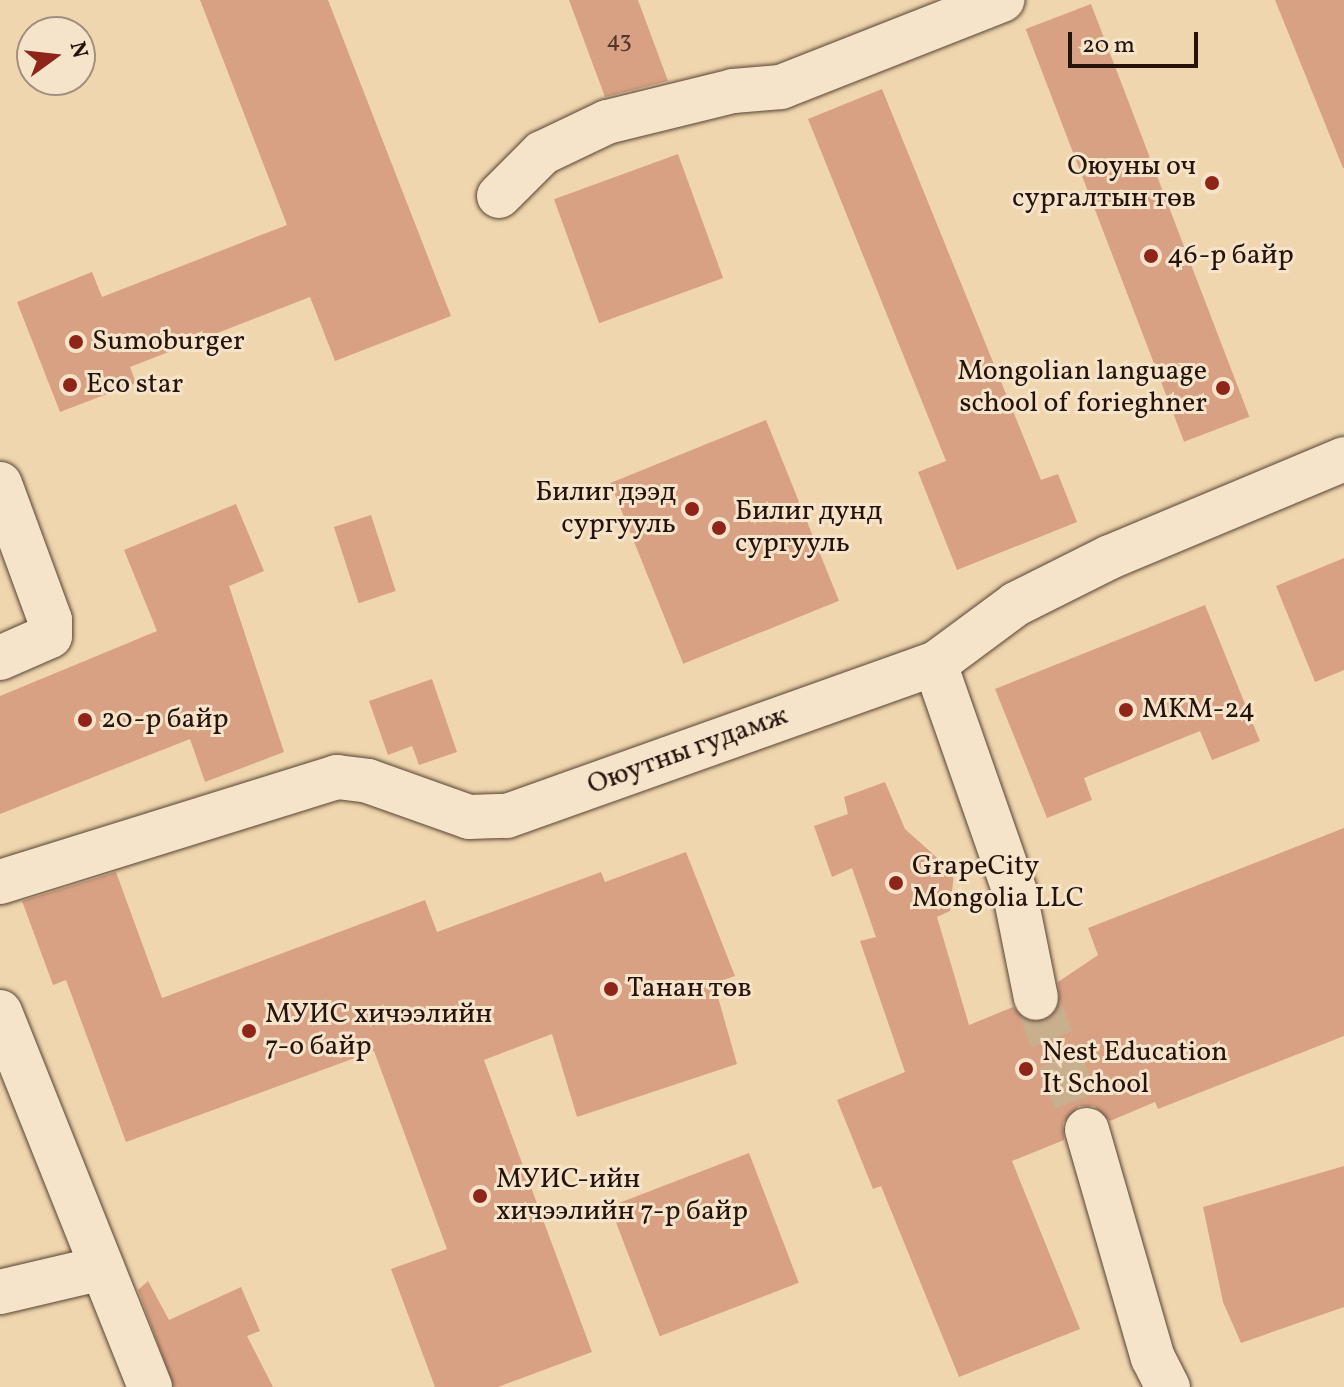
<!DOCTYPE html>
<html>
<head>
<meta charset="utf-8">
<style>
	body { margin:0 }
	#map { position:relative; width:1344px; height:1387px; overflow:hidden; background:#f0d6ae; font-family:Vollkorn,serif }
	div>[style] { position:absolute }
	.building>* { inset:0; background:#d9a184; transform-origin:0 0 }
	.minor-tunnel>* { height:44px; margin-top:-22px; transform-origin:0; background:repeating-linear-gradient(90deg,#c8af8d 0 44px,transparent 0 66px) }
	.roads { filter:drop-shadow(0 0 2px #584434) drop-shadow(0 0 2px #584434) }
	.minor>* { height:44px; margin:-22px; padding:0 22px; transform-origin:22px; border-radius:22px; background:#f5e4ca }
	.dots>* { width:22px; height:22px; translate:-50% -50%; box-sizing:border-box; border:4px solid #f5e4ca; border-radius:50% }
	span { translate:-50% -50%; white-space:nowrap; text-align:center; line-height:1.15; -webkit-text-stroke:6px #f5e4ca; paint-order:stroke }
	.number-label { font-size:24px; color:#533629 }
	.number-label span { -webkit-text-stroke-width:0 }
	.poi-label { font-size:28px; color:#26130b }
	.right { translate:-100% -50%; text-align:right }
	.left { translate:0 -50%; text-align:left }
	.street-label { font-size:28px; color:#26130b }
	.north { position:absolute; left:16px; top:16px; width:80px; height:80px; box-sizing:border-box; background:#f5e4ca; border:2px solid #a2907e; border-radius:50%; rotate:75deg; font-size:22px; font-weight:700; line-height:32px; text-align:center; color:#26130b }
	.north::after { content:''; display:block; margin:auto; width:28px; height:36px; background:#8f2418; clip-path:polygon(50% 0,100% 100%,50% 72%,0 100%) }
	.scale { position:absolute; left:1068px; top:32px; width:130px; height:36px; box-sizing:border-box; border:4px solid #26130b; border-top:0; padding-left:10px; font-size:24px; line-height:28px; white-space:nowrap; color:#26130b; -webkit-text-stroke:6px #f5e4ca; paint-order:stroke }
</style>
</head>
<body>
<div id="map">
	<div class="building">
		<div style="clip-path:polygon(200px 0,328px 0,451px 316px,335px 361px,310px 297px,130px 367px,136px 383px,60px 412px,17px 302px,92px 272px,102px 297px,287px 225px)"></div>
		<div style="clip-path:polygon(569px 0,638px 0,668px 81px,605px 97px)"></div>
		<div style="clip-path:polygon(1275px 0,1344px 0,1344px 168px,1343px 168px)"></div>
		<div style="left:1091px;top:4px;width:442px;height:70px;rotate:69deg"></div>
		<div style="clip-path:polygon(882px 89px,1041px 480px,1058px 474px,1077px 522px,957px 570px,918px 472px,946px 461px,808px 119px)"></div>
		<div style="left:678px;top:154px;width:132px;height:132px;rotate:70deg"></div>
		<div style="left:766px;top:420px;width:195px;height:168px;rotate:68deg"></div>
		<div style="clip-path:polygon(236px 504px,264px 571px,229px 586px,284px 752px,205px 782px,190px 739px,0 814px,0 696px,157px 631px,124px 550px)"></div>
		<div style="left:371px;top:515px;width:80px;height:39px;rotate:72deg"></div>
		<div style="clip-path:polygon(1344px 558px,1344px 670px,1315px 682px,1276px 586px)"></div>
		<div style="clip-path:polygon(1205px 605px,1260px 741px,1212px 760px,1200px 731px,1084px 778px,1092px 800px,1047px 818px,995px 689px)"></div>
		<div style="clip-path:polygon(432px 679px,457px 752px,419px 765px,412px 746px,388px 755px,369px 701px)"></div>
		<div style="clip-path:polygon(885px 782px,905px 829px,954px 873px,950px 911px,937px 917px,969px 1025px,1013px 1007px,1029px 1022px,1052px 1017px,1060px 1005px,1058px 982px,1098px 955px,1088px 928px,1344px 828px,1344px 1036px,1158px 1109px,1155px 1102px,1110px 1121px,1094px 1106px,1079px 1106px,1063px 1123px,1064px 1140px,1012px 1161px,1080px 1329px,959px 1377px,881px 1186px,873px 1189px,837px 1100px,905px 1072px,860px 941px,876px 937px,852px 868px,832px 877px,814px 826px,848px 814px,844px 797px)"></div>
		<div style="clip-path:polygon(686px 852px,735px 976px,714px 983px,737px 1064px,577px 1117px,552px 1034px,484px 1060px,592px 1352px,498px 1387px,435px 1387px,391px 1269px,447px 1249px,374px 1051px,126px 1142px,66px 980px,53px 985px,22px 901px,116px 872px,162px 998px,425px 900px,437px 932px,601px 872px,605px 882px)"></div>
		<div style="left:749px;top:1153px;width:139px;height:149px;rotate:69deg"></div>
		<div style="clip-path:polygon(1344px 1166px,1344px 1307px,1241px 1343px,1223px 1302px,1203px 1207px)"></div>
		<div style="clip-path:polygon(148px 1281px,169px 1320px,241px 1287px,260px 1331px,247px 1336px,273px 1387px,174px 1387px,138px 1290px)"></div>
	</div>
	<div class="minor-tunnel">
		<div style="left:1036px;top:998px;width:142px;rotate:68.9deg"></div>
	</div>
	<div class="roads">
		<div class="minor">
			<div style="left:499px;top:196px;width:61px;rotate:-45deg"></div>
			<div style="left:542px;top:153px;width:72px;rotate:-25.5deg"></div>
			<div style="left:607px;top:122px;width:130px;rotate:-13.8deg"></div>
			<div style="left:733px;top:91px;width:48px;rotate:-4.8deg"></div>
			<div style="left:781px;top:87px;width:238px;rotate:-21.5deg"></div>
			<div style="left:0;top:484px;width:145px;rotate:69.8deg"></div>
			<div style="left:50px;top:620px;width:16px;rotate:90deg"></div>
			<div style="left:50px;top:636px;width:55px;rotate:156.3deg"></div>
			<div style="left:935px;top:664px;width:238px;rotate:70.7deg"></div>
			<div style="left:1014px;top:889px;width:111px;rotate:78.6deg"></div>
			<div style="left:0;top:882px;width:353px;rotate:-17.3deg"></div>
			<div style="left:337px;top:777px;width:31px;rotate:7deg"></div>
			<div style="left:368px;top:781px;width:107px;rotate:19.6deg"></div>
			<div style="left:469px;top:817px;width:38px;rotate:-2deg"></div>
			<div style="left:507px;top:816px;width:454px;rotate:-19.6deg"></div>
			<div style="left:935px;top:664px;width:101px;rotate:-36.5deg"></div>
			<div style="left:1016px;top:604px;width:105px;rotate:-26.6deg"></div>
			<div style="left:1110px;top:557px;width:254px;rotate:-22.7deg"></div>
			<div style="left:0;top:1012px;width:404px;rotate:68.2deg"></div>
			<div style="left:1087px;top:1130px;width:237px;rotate:73.9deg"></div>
			<div style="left:1153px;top:1358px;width:33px;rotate:63deg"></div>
			<div style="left:0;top:1292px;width:105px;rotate:-13.2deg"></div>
		</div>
	</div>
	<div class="dots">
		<div style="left:1212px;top:183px;background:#8f2418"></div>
		<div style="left:1151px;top:256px;background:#8f2418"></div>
		<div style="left:76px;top:342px;background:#8f2418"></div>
		<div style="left:70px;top:385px;background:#8f2418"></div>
		<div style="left:1223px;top:388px;background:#8f2418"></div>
		<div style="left:692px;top:509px;background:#8f2418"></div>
		<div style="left:719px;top:528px;background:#8f2418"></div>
		<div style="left:1126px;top:710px;background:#8f2418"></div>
		<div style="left:85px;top:720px;background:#8f2418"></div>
		<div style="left:896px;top:883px;background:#8f2418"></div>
		<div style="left:611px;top:989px;background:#8f2418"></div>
		<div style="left:249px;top:1031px;background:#8f2418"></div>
		<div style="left:1026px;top:1069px;background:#8f2418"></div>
		<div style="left:480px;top:1196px;background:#8f2418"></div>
	</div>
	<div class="number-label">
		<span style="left:619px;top:42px">43</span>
	</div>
	<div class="poi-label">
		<span class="right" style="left:1196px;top:183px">Оюуны оч<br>сургалтын төв</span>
		<span class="left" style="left:1167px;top:256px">46-р байр</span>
		<span class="left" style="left:92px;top:342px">Sumoburger</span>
		<span class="right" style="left:1207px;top:388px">Mongolian language<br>school of forieghner</span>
		<span class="left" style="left:86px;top:385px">Eco star</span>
		<span class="right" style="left:676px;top:509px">Билиг дээд<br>сургууль</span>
		<span class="left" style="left:735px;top:528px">Билиг дунд<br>сургууль</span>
		<span class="left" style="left:1142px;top:710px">MKM-24</span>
		<span class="left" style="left:101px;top:720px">20-p байр</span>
		<span class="left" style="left:912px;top:883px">GrapeCity<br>Mongolia LLC</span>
		<span class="left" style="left:627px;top:989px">Танан төв</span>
		<span class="left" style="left:265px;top:1031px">МУИС хичээлийн<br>7-о байр</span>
		<span class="left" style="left:1042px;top:1069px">Nest Education<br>It School</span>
		<span class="left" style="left:496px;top:1196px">МУИС-ийн<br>хичээлийн 7-р байр</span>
	</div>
	<div class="street-label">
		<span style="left:688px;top:751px;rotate:-20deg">Оюутны гудамж</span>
	</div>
	<div class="north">N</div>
	<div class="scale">20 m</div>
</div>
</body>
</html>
